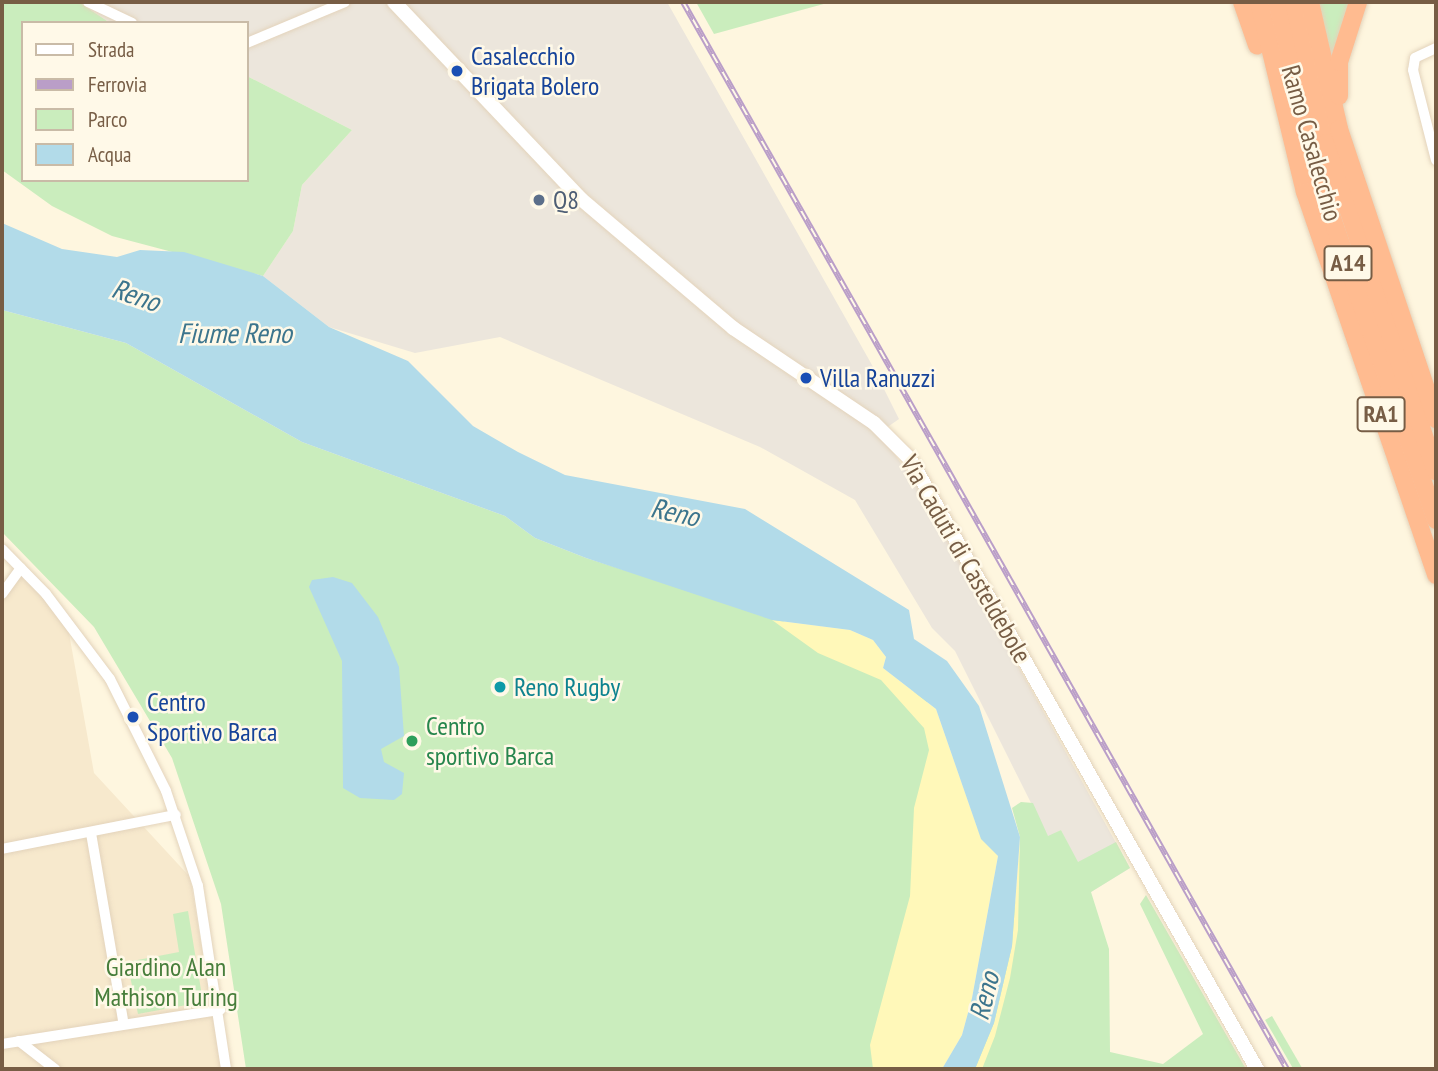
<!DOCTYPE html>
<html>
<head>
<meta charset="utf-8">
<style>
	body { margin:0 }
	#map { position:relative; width:1438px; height:1071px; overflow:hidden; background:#fef6df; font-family:"PT Sans Narrow",sans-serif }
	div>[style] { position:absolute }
	.residential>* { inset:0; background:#f7e9cd }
	.industrial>* { inset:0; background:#ece6dc }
	.green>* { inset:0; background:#caedbd; transform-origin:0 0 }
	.sand>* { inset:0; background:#fff8b9 }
	.water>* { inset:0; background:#b2dbe9 }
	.roads { filter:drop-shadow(0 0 2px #e3d3bb) drop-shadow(0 0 2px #e3d3bb) }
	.minor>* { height:10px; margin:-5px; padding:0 5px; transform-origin:5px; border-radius:5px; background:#fff }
	.secondary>* { height:14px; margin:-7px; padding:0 7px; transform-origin:7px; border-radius:7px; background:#fff }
	.motorway>* { height:18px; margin:-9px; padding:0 9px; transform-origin:9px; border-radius:9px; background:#ffbb90 }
	.rail>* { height:6px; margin-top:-3px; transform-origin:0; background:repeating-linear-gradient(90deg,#fff9e8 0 10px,#ba9ec8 0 20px); box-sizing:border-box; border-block:2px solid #ba9ec8 }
	.dots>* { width:19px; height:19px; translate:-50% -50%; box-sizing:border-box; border:4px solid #fff9e8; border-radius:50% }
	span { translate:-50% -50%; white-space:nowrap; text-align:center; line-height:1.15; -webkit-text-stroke:5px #fff9e8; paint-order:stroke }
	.shield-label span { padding:2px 5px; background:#fff9e8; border:2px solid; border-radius:5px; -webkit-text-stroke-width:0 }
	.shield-label { font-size:24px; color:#775d45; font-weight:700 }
	.transit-label { font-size:26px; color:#164399 }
	.left { translate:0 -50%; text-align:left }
	.street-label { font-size:26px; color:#775d45 }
	.service-label { font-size:26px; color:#4e5e75 }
	.culture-label { font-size:26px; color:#0d838f }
	.leisure-label { font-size:26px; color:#27864d }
	.park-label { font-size:26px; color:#477e3b }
	.water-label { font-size:28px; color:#3c758d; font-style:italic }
	.frame { position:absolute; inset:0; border:4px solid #775d45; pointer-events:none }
	.legend { position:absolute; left:21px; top:21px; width:228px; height:161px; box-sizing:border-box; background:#fff9e8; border:2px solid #c9bba7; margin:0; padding:9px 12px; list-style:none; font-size:21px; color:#775d45 }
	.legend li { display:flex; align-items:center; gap:14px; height:35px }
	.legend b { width:35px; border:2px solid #c9bba7 }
</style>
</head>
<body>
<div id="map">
	<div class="residential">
		<div style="clip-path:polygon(21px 574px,67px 622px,94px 773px,190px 877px,222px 1069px,2px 1069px,2px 593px)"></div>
	</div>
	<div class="industrial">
		<div style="clip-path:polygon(79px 2px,667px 2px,872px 365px,899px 419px,879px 433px,920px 489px,1130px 868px,1091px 892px,1061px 830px,1048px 837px,955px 651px,932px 628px,855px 500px,760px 447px,500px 337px,415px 353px,329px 327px,263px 276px,293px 231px,302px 185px,352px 130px,247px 76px,247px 23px,110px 23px)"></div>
	</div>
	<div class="green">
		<div style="clip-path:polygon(2px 2px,79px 2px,110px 23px,23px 23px,23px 180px,247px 180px,247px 76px,352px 130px,302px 185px,293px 231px,263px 276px,112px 236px,52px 206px,2px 170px)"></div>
		<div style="clip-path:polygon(696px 2px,831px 2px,714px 34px)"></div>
		<div style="clip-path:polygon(1319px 2px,1352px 2px,1334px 52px,1329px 51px)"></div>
		<div style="clip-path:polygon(2px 310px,126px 343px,302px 442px,505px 516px,535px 538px,586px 558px,781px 620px,927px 699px,942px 1069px,246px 1069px,221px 904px,172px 758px,94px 627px,2px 532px)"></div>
		<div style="clip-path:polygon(1021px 802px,1033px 803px,1048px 836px,1061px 830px,1078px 862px,1116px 842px,1130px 868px,1091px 892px,1109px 949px,1110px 1052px,1163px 1064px,1203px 1034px,1140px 904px,1146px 895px,1246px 1069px,975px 1069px,1017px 896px,1020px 837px,1012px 808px)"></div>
		<div style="clip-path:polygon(188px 911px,203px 1002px,138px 1014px,127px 962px,179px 952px,173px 914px)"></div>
		<div style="left:1272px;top:1016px;width:61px;height:8px;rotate:60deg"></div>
	</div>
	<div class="sand">
		<div style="clip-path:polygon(772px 620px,850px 630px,873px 640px,886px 657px,883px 668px,936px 709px,977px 827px,998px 856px,972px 998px,962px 1035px,942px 1069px,873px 1069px,870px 1045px,910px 896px,914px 808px,929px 750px,924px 728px,881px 680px,818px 653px)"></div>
		<div style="clip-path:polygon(1020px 837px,1018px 930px,1010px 978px,995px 1036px,982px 1069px,975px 1069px,994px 1023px,1012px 946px)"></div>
	</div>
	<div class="water">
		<div style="clip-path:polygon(2px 223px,62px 249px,117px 257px,140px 250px,184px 252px,263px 276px,329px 327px,408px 361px,473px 426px,518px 452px,565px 475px,745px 509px,909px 610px,914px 639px,947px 661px,979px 706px,1020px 837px,1012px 946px,994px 1023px,975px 1069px,942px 1069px,962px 1035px,972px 998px,998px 856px,981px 839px,936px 709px,883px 668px,886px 657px,873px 640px,850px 630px,772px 620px,586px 558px,535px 538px,505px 516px,302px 442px,126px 343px,2px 310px)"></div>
		<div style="clip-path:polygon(333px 577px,352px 583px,378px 617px,399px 667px,404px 736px,381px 749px,384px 762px,404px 773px,402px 794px,394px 800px,360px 798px,343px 788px,342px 661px,309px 587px,312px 580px)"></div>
	</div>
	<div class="roads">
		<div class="minor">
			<div style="left:88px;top:2px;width:49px;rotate:25.5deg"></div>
			<div style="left:247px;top:43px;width:106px;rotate:-22.7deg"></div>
			<div style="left:1436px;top:48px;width:23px;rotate:155deg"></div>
			<div style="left:1415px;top:58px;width:12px;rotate:99deg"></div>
			<div style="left:1413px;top:70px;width:93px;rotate:75.7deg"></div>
			<div style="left:2px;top:549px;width:63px;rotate:45.6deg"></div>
			<div style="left:46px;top:594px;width:106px;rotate:53deg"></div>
			<div style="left:110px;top:679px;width:125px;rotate:63.4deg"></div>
			<div style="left:166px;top:791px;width:100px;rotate:71.4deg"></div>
			<div style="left:198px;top:886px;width:185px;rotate:81.3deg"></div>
			<div style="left:2px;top:594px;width:32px;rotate:-54deg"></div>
			<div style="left:91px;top:833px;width:191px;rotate:80.3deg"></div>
			<div style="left:2px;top:849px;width:177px;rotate:-11.1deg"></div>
			<div style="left:19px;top:1041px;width:46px;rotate:37.9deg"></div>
			<div style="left:2px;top:1044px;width:221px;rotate:-8.9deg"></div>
		</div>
		<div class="secondary">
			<div style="left:394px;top:2px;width:272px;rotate:46.5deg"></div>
			<div style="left:581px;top:199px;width:199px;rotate:40.3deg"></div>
			<div style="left:733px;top:328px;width:170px;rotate:34deg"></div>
			<div style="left:874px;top:423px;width:51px;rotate:45deg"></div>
			<div style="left:910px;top:459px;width:702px;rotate:60.37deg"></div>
		</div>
		<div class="motorway">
			<div style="left:1242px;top:2px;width:46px;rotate:70.8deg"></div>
			<div style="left:1259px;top:2px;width:195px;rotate:76.4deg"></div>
			<div style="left:1305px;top:192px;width:405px;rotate:71.1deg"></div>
			<div style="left:1277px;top:2px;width:192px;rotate:76.5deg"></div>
			<div style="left:1322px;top:189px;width:350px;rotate:71deg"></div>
			<div style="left:1294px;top:2px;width:145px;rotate:77.2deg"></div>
			<div style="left:1326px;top:143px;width:346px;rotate:71.5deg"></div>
			<div style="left:1310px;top:2px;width:130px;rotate:77.1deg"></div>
			<div style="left:1339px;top:129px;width:306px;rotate:71.5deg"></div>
			<div style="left:1339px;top:96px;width:34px;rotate:-90deg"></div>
			<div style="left:1339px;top:62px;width:63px;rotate:-72.4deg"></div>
		</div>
	</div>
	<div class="rail">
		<div style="left:683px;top:2px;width:1226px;rotate:60.49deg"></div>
	</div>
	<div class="dots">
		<div style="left:457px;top:71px;background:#1a4fb4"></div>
		<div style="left:539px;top:200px;background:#5c6f8a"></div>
		<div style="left:806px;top:378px;background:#1a4fb4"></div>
		<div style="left:500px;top:687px;background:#0f9aa8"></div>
		<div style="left:133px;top:717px;background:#1a4fb4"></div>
		<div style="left:412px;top:741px;background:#2e9e5b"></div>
	</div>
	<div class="shield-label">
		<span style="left:1348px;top:263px">A14</span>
		<span style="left:1381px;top:414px">RA1</span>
	</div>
	<div class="transit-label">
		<span class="left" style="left:471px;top:71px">Casalecchio<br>Brigata Bolero</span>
		<span class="left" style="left:820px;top:378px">Villa Ranuzzi</span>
		<span class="left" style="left:147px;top:717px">Centro<br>Sportivo Barca</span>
	</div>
	<div class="street-label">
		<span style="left:1312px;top:143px;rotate:74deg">Ramo Casalecchio</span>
		<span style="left:966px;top:559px;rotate:60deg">Via Caduti di Casteldebole</span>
	</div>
	<div class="service-label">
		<span class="left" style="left:553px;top:200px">Q8</span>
	</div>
	<div class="culture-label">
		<span class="left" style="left:514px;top:687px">Reno Rugby</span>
	</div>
	<div class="leisure-label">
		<span class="left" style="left:426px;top:741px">Centro<br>sportivo Barca</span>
	</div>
	<div class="park-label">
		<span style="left:166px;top:982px">Giardino Alan<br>Mathison Turing</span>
	</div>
	<div class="water-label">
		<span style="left:136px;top:295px;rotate:19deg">Reno</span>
		<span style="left:235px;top:333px">Fiume Reno</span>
		<span style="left:675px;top:512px;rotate:12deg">Reno</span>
		<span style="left:984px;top:996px;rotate:-76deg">Reno</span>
	</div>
	<div class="frame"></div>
	<ul class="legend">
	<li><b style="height:9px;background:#fff"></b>Strada</li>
	<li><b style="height:9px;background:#ba9ec8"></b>Ferrovia</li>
	<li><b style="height:19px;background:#caedbd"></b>Parco</li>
	<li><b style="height:19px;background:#b2dbe9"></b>Acqua</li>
	</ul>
</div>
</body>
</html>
